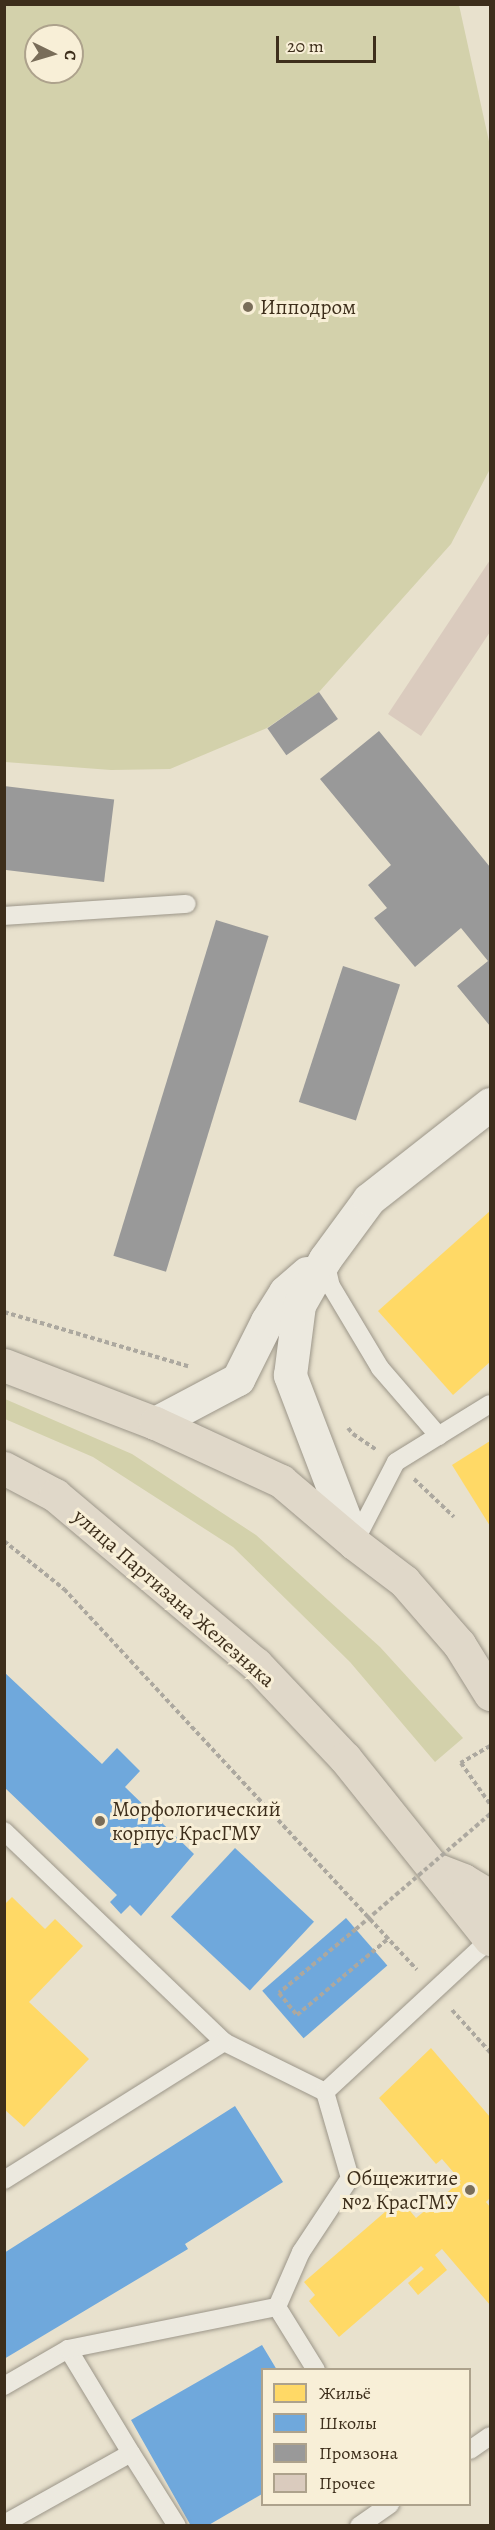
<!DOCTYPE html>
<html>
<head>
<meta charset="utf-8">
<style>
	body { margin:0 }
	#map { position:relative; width:495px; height:2530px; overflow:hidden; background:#e8e1cd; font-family:Alegreya,serif }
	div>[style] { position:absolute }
	.green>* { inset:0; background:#d3d1ab }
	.homes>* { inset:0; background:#ffd966 }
	.schools>* { inset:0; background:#6fa8dc; transform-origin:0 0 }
	.industry>* { inset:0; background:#999; transform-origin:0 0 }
	.building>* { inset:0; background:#dacbbe }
	.path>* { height:4px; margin-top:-2px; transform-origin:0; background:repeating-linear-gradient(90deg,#aca89f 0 4.5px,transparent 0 7.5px) }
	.roads { filter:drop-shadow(0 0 2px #9c9689) drop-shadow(0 0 2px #9c9689) }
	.lane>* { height:18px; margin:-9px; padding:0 9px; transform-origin:9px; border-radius:9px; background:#ece9df }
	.secondary>* { height:33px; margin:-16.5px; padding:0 16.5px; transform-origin:16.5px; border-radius:16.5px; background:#ece9df }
	.primary>* { height:33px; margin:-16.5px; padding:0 16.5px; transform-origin:16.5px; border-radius:16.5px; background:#e0d8c9 }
	.path-bridge>* { height:4px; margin-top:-2px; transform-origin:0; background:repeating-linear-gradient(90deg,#aca89f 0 4.5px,transparent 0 7.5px) }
	.dots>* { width:16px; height:16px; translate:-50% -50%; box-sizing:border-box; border:3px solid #f8efd7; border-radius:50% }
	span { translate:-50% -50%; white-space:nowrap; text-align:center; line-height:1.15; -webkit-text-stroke:6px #f8efd7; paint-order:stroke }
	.poi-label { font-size:21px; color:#3d2e1b }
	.left { translate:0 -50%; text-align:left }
	.right { translate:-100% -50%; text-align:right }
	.street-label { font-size:21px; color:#3d2e1b }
	.frame { position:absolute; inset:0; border:6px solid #3d2e1b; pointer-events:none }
	.legend { position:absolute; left:261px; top:2368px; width:210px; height:138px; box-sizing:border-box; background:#f8efd7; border:2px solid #ada28c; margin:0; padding:8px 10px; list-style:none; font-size:18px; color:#3d2e1b }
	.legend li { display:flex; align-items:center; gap:12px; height:30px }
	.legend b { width:30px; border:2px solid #ada28c }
	.north { position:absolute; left:24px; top:24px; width:60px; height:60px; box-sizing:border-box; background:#f8efd7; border:2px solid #ada28c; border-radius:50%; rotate:95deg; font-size:16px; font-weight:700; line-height:24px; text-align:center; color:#3d2e1b }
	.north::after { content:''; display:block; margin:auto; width:21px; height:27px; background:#796d59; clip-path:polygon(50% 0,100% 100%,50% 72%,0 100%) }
	.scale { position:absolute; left:276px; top:36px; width:100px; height:27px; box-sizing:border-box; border:3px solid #3d2e1b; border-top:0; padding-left:8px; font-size:18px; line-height:21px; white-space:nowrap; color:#3d2e1b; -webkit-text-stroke:4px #f8efd7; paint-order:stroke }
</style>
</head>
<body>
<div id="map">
	<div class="green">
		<div style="clip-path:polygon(evenodd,4px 5px,459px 5px,490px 146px,490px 469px,451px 544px,319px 692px,267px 728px,170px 769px,111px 770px,5px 762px,4px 5px,36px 36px,72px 36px,72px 72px,36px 72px,36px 36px)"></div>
		<div style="clip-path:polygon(5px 1399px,132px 1454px,256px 1535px,380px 1647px,463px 1738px,435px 1762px,350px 1662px,233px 1547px,93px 1457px,5px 1419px)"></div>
	</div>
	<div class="homes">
		<div style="clip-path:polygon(490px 1211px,490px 1362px,453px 1395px,378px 1311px)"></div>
		<div style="clip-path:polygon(490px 1441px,490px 1526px,452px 1465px)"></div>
		<div style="clip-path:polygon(12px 1897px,45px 1929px,55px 1919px,83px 1946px,29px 2002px,89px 2059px,24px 2127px,4px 2109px,4px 1905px)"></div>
		<div style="clip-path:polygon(431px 2048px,490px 2117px,490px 2198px,486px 2202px,490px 2207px,490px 2305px,442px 2249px,435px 2255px,447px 2270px,418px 2295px,408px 2283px,424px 2269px,421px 2266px,339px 2337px,309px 2301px,315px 2295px,304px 2282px,400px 2199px,416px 2218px,461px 2181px,442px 2159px,436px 2164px,379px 2098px)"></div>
	</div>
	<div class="schools">
		<div style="clip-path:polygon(4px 1672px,102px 1764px,117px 1748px,140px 1771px,125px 1787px,194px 1854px,141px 1916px,130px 1905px,121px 1914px,110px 1902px,117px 1895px,4px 1787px)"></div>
		<div style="left:235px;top:1848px;width:108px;height:94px;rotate:43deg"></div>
		<div style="left:346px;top:1918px;width:63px;height:111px;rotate:49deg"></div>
		<div style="clip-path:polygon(235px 2106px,283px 2182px,185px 2244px,188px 2249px,4px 2359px,4px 2253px)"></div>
		<div style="clip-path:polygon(262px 2345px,277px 2370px,262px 2370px,262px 2494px,207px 2526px,191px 2526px,131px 2420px)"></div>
	</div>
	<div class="industry">
		<div style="left:319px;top:692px;width:33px;height:63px;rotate:55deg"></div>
		<div style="clip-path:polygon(379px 731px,490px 867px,490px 1026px,457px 986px,488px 961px,461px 928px,415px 967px,374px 918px,387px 908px,368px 885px,391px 865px,320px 779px)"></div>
		<div style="left:4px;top:786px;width:111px;height:83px;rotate:7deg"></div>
		<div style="left:216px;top:920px;width:55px;height:351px;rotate:17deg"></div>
		<div style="left:343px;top:966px;width:60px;height:143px;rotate:18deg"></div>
	</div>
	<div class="building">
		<div style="clip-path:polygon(490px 560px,490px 632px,421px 736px,388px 714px)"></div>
	</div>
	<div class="path">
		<div style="left:4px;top:1312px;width:192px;rotate:16.4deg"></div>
		<div style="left:348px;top:1428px;width:8px;rotate:50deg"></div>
		<div style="left:353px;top:1434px;width:27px;rotate:34deg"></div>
		<div style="left:414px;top:1479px;width:55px;rotate:43.5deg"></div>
		<div style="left:4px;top:1541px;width:77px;rotate:38.7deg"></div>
		<div style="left:64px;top:1589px;width:519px;rotate:47.18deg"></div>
		<div style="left:490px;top:1746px;width:34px;rotate:150deg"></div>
		<div style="left:461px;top:1763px;width:50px;rotate:54.7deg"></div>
		<div style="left:356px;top:1929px;width:100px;rotate:140.3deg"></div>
		<div style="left:279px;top:1993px;width:28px;rotate:51deg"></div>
		<div style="left:297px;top:2015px;width:120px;rotate:-39.9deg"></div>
		<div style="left:452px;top:2010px;width:57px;rotate:47.9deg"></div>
	</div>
	<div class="roads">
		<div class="lane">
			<div style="left:4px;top:916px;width:183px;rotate:-3.8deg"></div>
			<div style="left:325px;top:1261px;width:26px;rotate:77deg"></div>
			<div style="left:331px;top:1286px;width:96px;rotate:59.1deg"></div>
			<div style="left:380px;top:1368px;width:90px;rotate:49.1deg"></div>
			<div style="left:354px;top:1543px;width:91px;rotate:-62.6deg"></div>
			<div style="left:396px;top:1462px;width:110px;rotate:-31.7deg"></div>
			<div style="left:4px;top:1831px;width:305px;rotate:43.8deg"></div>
			<div style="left:224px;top:2042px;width:113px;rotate:26.3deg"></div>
			<div style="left:325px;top:2092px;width:90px;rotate:73.8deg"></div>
			<div style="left:350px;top:2178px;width:89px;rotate:123.5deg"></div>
			<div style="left:301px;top:2252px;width:60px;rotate:113.6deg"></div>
			<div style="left:277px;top:2307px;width:74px;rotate:58.2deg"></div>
			<div style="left:325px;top:2092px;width:225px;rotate:-42.8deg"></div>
			<div style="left:4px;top:2180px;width:260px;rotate:-32.1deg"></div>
			<div style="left:68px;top:2349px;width:122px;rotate:58.8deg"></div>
			<div style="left:4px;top:2386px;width:74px;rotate:-30deg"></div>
			<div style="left:68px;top:2349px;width:213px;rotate:-11.4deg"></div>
			<div style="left:470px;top:2450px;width:24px;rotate:-35deg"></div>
			<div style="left:4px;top:2524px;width:145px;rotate:-29.2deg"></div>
			<div style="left:131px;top:2453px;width:86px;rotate:57.8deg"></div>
			<div style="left:359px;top:2526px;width:38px;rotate:-35deg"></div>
		</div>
		<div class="secondary">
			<div style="left:155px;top:1423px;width:94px;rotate:-27.9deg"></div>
			<div style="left:238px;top:1379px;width:65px;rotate:-63.4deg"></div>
			<div style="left:267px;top:1321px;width:34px;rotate:-58deg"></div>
			<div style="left:285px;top:1292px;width:29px;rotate:-41deg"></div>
			<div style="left:354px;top:1543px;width:180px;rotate:-110.9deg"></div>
			<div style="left:290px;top:1375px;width:71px;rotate:-82.7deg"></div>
			<div style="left:299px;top:1305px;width:53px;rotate:-60.5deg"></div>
			<div style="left:325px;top:1259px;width:74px;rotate:-53.7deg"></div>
			<div style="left:369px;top:1199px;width:154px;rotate:-38.1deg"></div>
		</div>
		<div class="primary">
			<div style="left:4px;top:1365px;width:162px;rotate:21deg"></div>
			<div style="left:155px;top:1423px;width:139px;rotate:24.7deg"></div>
			<div style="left:281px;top:1481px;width:96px;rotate:40.3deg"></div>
			<div style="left:354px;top:1543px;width:63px;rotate:37.2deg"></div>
			<div style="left:404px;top:1581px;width:84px;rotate:48.9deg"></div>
			<div style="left:459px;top:1644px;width:59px;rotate:58.2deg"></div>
			<div style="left:4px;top:1468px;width:58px;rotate:27.9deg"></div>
			<div style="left:55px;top:1495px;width:263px;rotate:40.1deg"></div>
			<div style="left:256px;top:1664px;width:129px;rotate:46.6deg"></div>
			<div style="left:345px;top:1758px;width:232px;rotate:51.3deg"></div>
			<div style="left:440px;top:1871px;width:25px;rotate:21deg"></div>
			<div style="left:463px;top:1880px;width:31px;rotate:31deg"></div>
		</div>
	</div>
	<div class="path-bridge">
		<div style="left:356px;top:1929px;width:177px;rotate:-40.6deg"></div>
	</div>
	<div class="dots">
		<div style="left:248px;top:307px;background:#796d59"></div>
		<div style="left:100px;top:1821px;background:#796d59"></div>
		<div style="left:470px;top:2190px;background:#796d59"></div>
	</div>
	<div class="poi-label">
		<span class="left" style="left:260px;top:307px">Ипподром</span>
		<span class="left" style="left:112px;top:1821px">Морфологический<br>корпус КрасГМУ</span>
		<span class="right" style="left:458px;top:2190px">Общежитие<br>№2 КрасГМУ</span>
	</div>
	<div class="street-label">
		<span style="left:174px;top:1598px;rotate:41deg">улица Партизана Железняка</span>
	</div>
	<div class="frame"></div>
	<ul class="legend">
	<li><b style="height:16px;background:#ffd966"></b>Жильё</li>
	<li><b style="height:16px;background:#6fa8dc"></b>Школы</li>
	<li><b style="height:16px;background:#999"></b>Промзона</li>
	<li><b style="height:16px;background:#dacbbe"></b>Прочее</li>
	</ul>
	<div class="north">С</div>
	<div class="scale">20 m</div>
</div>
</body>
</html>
